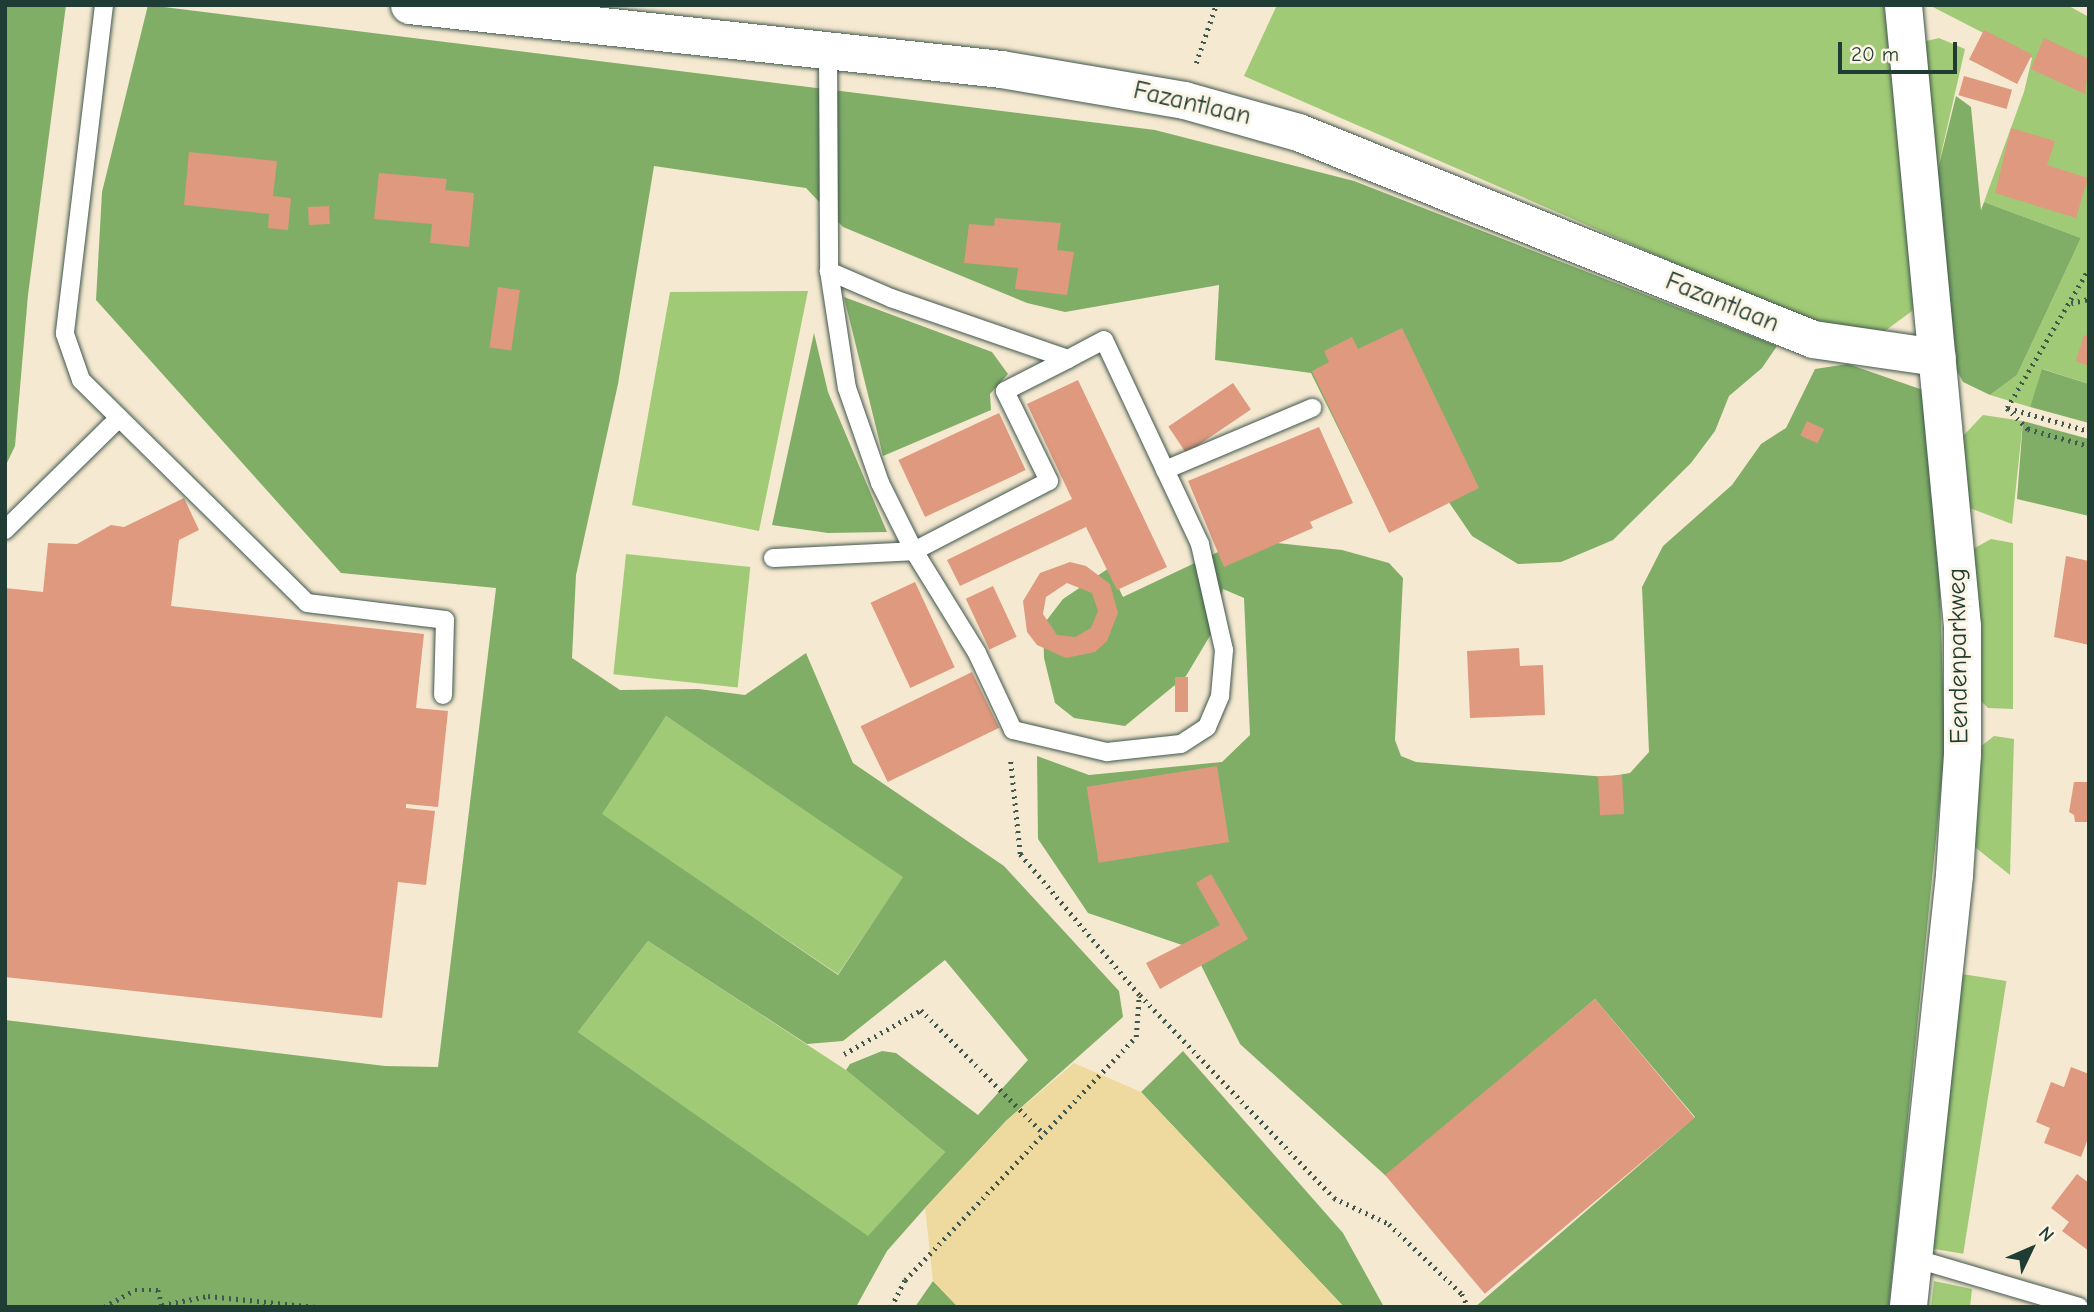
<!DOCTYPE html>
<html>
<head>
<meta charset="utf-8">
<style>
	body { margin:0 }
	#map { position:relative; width:2094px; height:1312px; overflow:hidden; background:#f6e9d1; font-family:"Comic Neue",sans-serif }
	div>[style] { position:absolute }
	.green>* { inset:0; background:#a1ca76; transform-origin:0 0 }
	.forest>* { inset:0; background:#80ae67 }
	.sand>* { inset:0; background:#eeda9e }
	.building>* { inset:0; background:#de997f; transform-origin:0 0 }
	.path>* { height:4.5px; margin-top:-2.25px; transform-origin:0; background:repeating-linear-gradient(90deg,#3f574c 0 2px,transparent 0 7px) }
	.roads { filter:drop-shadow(0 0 2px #3f574c) drop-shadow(0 0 2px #3f574c) }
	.service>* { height:18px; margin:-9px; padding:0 9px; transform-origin:9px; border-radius:9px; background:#fff }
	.minor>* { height:37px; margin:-18.5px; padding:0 18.5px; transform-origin:18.5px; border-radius:18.5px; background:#fff }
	span { translate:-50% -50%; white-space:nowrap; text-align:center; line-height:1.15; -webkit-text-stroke:6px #fcf5e5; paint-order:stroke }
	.street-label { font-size:26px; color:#1f3d34 }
	.frame { position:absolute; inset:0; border:7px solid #1f3d34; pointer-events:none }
	.north { position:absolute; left:1996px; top:1214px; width:70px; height:70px; -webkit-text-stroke:5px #fcf5e5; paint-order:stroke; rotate:46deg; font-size:19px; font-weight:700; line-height:28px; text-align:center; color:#1f3d34 }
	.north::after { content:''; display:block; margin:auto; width:24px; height:32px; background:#1f3d34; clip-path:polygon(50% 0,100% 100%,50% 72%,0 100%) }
	.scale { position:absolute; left:1838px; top:42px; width:119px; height:32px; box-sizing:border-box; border:4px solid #1f3d34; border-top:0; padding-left:9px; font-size:21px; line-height:24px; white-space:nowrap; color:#1f3d34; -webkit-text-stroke:5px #fcf5e5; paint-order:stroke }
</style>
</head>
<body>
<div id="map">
	<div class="green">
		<div style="clip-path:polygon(1277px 5px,1884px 5px,1917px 299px,1912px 311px,1878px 336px,1826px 329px,1244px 76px)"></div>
		<div style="clip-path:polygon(1929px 5px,2067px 5px,2089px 17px,2089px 384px,2043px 369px,2030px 407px,1990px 395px,2017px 375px,2081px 238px,1984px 202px,2024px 92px,2032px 58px)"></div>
		<div style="clip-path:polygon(1939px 38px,1965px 49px,1935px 181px,1922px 42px)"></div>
		<div style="clip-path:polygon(808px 291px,759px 531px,632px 505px,670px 292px)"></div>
		<div style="clip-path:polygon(1983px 415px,2023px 421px,2012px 524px,1967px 507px,1963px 436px)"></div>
		<div style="clip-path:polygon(1991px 539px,2013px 543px,2013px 709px,1988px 708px,1975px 695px,1973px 549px)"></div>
		<div style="left:626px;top:554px;width:125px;height:121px;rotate:6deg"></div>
		<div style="left:666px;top:716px;width:287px;height:118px;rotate:34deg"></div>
		<div style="clip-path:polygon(1994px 736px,2014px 739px,2010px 875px,1971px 844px,1975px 751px)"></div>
		<div style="clip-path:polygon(648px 941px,846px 1070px,945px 1152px,868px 1237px,578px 1032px)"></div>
		<div style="left:1962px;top:974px;width:45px;height:276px;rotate:9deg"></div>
		<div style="clip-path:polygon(1934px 1281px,1972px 1289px,1970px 1307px,1931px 1307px)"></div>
	</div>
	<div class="forest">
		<div style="clip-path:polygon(5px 5px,66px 5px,28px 295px,15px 446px,5px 467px)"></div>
		<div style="clip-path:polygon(evenodd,148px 5px,1155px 130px,1354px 181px,1777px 346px,1762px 368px,1729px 396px,1715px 431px,1691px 463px,1613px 540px,1561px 562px,1518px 564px,1472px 536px,1446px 498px,1387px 527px,1311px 373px,1215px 360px,1219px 285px,1065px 312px,1027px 303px,843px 227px,806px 188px,654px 166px,618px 384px,576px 575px,572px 658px,620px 690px,699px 689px,745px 695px,806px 653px,853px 763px,1004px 866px,1119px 991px,1123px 1017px,1006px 1121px,925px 1208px,887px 1251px,856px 1307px,5px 1307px,5px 1020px,385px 1066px,438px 1067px,496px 588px,341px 573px,96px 300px,102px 192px,148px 5px,666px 716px,903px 877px,838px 975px,602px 814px,666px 716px,148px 5px,648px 941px,807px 1044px,843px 1041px,945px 960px,1028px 1060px,978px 1115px,896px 1053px,882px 1051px,850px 1064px,846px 1070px,945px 1152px,868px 1236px,578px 1032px,648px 941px)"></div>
		<div style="clip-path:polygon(1956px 96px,1971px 107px,1981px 210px,1984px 202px,2081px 238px,2017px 375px,1990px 395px,1963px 382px,1954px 365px,1935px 181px)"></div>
		<div style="clip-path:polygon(844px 297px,992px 352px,1008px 374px,990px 394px,991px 410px,883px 456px)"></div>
		<div style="clip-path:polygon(814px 333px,828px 392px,887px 532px,828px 533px,772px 525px)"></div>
		<div style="clip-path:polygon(1848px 364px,1923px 390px,1939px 562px,1945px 749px,1889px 1307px,1475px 1307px,1695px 1117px,1595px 999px,1386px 1176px,1240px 1044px,1200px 963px,1182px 945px,1088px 913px,1038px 839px,1037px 756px,1089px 775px,1222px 762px,1250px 735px,1244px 598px,1223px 589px,1211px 634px,1186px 676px,1125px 726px,1074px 718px,1055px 703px,1044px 658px,1043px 625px,1063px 599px,1109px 568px,1123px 597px,1218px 552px,1258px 541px,1342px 550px,1389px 563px,1403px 578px,1395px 740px,1401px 756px,1416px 762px,1607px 777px,1630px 773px,1649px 752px,1642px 587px,1663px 546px,1732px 485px,1761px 444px,1786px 428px,1815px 369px)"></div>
		<div style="clip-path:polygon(2042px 369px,2089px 384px,2089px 423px,2030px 407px)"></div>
		<div style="clip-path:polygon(2023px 421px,2089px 439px,2089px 516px,2017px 499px)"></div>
		<div style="clip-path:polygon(1183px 1051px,1343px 1233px,1384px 1307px,1344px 1307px,1141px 1092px)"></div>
		<div style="clip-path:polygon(933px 1281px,958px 1307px,915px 1307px)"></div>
	</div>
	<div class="sand">
		<div style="clip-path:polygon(1074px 1063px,1141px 1092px,1344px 1307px,958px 1307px,933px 1281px,925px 1208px,1006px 1121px)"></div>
	</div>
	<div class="building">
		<div style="left:1984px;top:30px;width:54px;height:33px;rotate:27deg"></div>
		<div style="clip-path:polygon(2044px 38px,2089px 59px,2085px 94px,2031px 69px)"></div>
		<div style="left:1964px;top:76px;width:50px;height:20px;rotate:16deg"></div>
		<div style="clip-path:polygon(2011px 128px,2055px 141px,2047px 165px,2088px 178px,2076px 218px,1995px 193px)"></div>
		<div style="clip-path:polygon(189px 152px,277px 161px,273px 196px,291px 198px,288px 230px,268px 228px,269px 214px,184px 205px)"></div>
		<div style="clip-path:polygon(379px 173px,447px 179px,445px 190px,474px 193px,469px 247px,430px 243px,432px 224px,374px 219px)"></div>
		<div style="left:329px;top:206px;width:18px;height:21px;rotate:87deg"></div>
		<div style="clip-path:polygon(995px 218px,1061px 223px,1057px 250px,1074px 252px,1067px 295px,1015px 289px,1018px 268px,964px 263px,969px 224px,994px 226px)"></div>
		<div style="left:498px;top:287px;width:22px;height:61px;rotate:8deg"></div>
		<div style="clip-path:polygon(1402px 328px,1479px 488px,1389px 533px,1312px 371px,1329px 362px,1324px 351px,1352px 337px,1358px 349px)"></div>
		<div style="clip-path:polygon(2084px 335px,2089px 337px,2089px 366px,2076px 361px)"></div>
		<div style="clip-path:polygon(1078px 380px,1167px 567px,1117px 590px,1086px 527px,960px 586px,947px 560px,1072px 499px,1027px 404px)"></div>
		<div style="left:1233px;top:383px;width:32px;height:78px;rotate:56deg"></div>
		<div style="left:999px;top:413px;width:63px;height:111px;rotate:65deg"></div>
		<div style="left:1807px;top:421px;width:19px;height:16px;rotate:25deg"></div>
		<div style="clip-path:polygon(1319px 427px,1353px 503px,1310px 522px,1313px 528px,1224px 567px,1188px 481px)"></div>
		<div style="clip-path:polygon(184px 498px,199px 530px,179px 540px,171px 606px,424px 634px,416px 708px,448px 711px,438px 807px,406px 804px,406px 808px,435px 811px,426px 885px,398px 882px,382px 1018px,5px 977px,5px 588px,43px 592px,48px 543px,77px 544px,111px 525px,124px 527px)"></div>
		<div style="clip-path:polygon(2066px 556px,2089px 561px,2089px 645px,2054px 637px)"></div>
		<div style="clip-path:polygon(evenodd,1070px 562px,1086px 566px,1110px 584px,1118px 613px,1107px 641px,1095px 652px,1066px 658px,1037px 645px,1027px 632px,1023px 601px,1040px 573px,1070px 562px,1067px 583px,1092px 593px,1098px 611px,1091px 628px,1075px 637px,1057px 635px,1043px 614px,1046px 597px,1067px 583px)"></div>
		<div style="left:915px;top:582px;width:94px;height:49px;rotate:65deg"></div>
		<div style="left:993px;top:586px;width:56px;height:30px;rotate:65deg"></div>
		<div style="clip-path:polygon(1519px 648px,1520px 666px,1543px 665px,1545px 715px,1470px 718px,1467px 651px)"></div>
		<div style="left:972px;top:672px;width:62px;height:124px;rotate:64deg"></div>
		<div style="left:1175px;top:677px;width:13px;height:35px"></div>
		<div style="left:1217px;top:766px;width:77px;height:132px;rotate:81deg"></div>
		<div style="left:1622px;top:775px;width:39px;height:24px;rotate:87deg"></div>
		<div style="clip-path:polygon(2074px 782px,2089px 782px,2089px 822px,2075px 822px,2074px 815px,2069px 812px)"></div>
		<div style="clip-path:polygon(1211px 874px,1248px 939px,1160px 989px,1146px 963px,1220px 925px,1196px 883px)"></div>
		<div style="left:1595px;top:999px;width:155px;height:274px;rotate:50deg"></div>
		<div style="clip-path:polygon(2071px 1067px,2089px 1074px,2089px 1136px,2081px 1157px,2044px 1143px,2050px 1128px,2036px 1122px,2051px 1082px,2064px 1087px)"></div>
		<div style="clip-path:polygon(2077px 1174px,2089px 1183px,2089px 1251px,2062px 1231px,2069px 1222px,2051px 1208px)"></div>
	</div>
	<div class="path">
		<div style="left:1196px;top:63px;width:61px;rotate:-71deg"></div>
		<div style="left:2071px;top:303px;width:18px;rotate:-13deg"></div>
		<div style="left:2007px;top:408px;width:162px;rotate:-59.6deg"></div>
		<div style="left:2007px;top:408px;width:30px;rotate:45deg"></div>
		<div style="left:2028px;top:429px;width:63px;rotate:15.6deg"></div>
		<div style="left:2008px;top:408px;width:84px;rotate:15.9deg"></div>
		<div style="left:1140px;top:995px;width:281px;rotate:46.3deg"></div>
		<div style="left:1334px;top:1198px;width:61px;rotate:25.3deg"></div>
		<div style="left:1389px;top:1224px;width:101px;rotate:43.8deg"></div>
		<div style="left:1462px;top:1294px;width:14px;rotate:65deg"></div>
		<div style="left:844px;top:1054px;width:89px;rotate:-29.7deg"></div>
		<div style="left:921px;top:1010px;width:175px;rotate:45.2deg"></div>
		<div style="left:104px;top:1307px;width:35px;rotate:-29deg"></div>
		<div style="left:135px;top:1290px;width:23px"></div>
		<div style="left:158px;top:1290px;width:16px;rotate:75deg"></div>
		<div style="left:162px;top:1305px;width:47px;rotate:-11.1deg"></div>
		<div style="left:208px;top:1296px;width:109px;rotate:5.8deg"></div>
		<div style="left:891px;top:1307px;width:30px;rotate:-63deg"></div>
		<div style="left:905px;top:1280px;width:335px;rotate:-46.5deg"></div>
		<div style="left:1136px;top:1037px;width:42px;rotate:-85.9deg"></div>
		<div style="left:1139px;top:995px;width:185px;rotate:-130.2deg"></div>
		<div style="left:1020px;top:854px;width:97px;rotate:-95.9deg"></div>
	</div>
	<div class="roads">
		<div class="service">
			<div style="left:104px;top:5px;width:331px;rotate:96.8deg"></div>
			<div style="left:65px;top:334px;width:49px;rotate:70.8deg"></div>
			<div style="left:81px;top:380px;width:317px;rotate:44.6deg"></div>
			<div style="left:307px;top:603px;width:139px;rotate:7deg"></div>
			<div style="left:445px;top:620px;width:75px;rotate:91.5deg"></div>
			<div style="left:828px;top:51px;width:220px;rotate:89.7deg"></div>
			<div style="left:829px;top:271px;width:118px;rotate:81.3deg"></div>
			<div style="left:847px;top:388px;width:101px;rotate:70.8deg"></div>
			<div style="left:880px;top:483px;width:76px;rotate:63.4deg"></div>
			<div style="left:914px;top:551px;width:120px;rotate:58.3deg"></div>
			<div style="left:977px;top:653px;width:85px;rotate:64.9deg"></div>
			<div style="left:1013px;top:730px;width:97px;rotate:13.2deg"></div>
			<div style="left:1107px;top:752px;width:74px;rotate:-6.2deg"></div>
			<div style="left:1181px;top:744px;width:31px;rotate:-33deg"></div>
			<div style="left:1207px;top:727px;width:34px;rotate:-67deg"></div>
			<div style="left:1220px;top:696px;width:46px;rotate:-85deg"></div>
			<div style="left:1224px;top:650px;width:109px;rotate:-102.8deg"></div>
			<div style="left:1200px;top:544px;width:225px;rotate:-115.2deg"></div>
			<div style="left:1104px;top:340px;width:41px;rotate:152.2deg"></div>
			<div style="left:1068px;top:359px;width:187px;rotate:-161deg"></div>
			<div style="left:891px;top:298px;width:68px;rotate:-156.5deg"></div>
			<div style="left:1165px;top:470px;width:160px;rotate:-22.9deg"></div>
			<div style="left:5px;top:530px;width:158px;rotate:-44.5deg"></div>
			<div style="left:773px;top:558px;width:141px;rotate:-2.8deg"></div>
			<div style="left:914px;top:551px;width:152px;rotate:-27.4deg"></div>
			<div style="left:1049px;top:481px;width:100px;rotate:-116.1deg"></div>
			<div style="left:1005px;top:391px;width:71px;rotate:-26.9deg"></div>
			<div style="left:1913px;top:1258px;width:173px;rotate:16.4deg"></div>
		</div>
		<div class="minor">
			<div style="left:409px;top:5px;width:595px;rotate:6.17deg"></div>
			<div style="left:1001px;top:69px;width:186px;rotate:9.6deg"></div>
			<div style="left:1184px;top:100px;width:118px;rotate:15.7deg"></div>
			<div style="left:1298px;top:132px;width:555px;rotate:21.9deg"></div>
			<div style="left:1813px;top:339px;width:125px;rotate:8.3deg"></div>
			<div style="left:1903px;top:5px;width:624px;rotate:84.57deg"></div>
			<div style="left:1962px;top:626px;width:128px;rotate:90deg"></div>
			<div style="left:1962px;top:754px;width:121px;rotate:93.8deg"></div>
			<div style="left:1954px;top:875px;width:434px;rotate:96.1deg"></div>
		</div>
	</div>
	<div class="street-label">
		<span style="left:1192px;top:104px;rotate:13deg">Fazantlaan</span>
		<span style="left:1722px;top:303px;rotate:22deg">Fazantlaan</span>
		<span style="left:1959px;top:656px;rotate:-91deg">Eendenparkweg</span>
	</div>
	<div class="frame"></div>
	<div class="north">N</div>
	<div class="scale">20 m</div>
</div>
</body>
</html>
